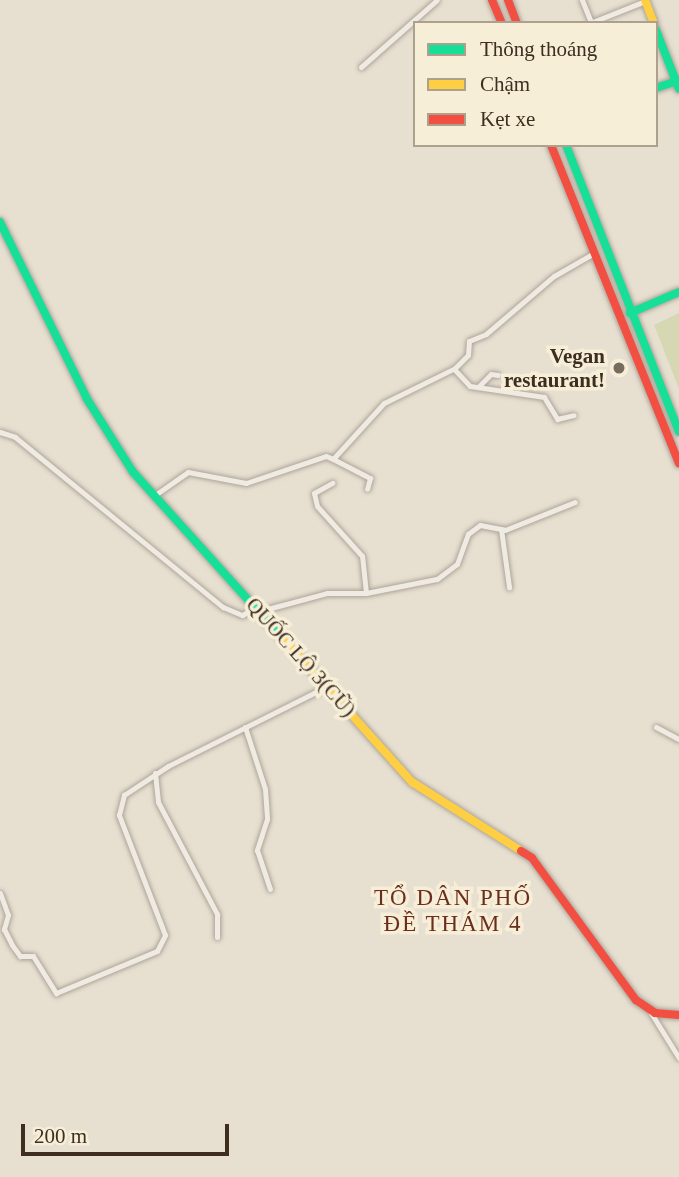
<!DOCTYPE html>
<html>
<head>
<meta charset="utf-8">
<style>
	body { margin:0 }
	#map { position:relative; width:679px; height:1177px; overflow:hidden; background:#e7e0d1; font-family:"Times New Roman",serif }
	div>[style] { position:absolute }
	.green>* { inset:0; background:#d6d7b3 }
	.roads { filter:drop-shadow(0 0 2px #ada599) drop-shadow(0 0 2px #ada599) }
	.street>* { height:5px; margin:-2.5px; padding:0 2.5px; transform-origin:2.5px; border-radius:2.5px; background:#efebe3 }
	.fast>* { height:8px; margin:-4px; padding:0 4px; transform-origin:4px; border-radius:4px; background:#16e098 }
	.slow>* { height:8px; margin:-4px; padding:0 4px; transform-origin:4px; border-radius:4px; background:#ffcf43 }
	.jam>* { height:8px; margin:-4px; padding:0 4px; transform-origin:4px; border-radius:4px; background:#f24e42 }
	.dots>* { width:19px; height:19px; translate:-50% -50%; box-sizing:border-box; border:4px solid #f7eed8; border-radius:50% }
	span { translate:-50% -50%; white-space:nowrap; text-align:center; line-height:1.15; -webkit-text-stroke:7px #f7eed8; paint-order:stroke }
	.poi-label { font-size:21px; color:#3d2e20; font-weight:700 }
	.right { translate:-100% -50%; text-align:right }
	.street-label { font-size:21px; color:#3d2e20 }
	.neighbourhood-label { font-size:23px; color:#6b2e1e; letter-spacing:2px }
	.legend { position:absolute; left:413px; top:21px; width:245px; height:126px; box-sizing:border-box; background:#f7eed8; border:2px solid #ada18e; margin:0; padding:9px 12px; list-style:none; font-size:21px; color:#3d2e20 }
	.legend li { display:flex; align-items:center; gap:14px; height:35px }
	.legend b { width:35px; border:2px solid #ada18e }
	.scale { position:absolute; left:21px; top:1124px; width:208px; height:32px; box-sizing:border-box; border:4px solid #3d2e20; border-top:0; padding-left:9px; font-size:21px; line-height:24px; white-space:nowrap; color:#3d2e20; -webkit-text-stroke:5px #f7eed8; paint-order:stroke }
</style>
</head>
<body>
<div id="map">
	<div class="green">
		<div style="clip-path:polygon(679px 313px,679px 389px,654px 325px)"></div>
	</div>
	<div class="roads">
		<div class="street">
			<div style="left:582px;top:0;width:24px;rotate:68deg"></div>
			<div style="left:590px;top:23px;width:59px;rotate:-21.8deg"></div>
			<div style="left:361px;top:67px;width:101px;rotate:-41.4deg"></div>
			<div style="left:454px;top:369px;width:23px;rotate:47deg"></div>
			<div style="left:470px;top:386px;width:75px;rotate:8.5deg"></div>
			<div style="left:544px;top:397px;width:26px;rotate:59deg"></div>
			<div style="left:557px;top:419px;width:17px;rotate:-13deg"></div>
			<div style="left:478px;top:387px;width:18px;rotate:-45deg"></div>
			<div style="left:491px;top:374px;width:7px;rotate:8deg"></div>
			<div style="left:0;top:432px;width:16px;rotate:18deg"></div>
			<div style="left:15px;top:437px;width:269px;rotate:39.3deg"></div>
			<div style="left:223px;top:607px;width:21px;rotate:23deg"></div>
			<div style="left:242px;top:615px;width:17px;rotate:-28deg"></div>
			<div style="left:333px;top:459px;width:42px;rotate:27.2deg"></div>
			<div style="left:370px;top:478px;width:11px;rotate:105deg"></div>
			<div style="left:155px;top:495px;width:40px;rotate:-34.9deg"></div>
			<div style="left:188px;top:472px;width:59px;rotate:10.7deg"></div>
			<div style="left:246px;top:483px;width:84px;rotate:-18.6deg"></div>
			<div style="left:326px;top:456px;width:8px;rotate:23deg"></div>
			<div style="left:333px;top:459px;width:76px;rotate:-47.7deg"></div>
			<div style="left:384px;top:403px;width:79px;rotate:-26.2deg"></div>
			<div style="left:455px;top:368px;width:18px;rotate:-45deg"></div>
			<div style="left:468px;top:355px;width:14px;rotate:-86deg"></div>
			<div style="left:469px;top:341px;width:18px;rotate:-22deg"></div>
			<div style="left:486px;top:334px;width:89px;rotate:-40.5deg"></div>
			<div style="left:554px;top:276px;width:46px;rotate:-29.9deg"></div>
			<div style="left:501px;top:529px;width:59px;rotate:82.1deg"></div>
			<div style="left:366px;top:593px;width:72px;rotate:-11.2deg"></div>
			<div style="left:437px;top:579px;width:25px;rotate:-37deg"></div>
			<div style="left:457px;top:564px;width:32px;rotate:-70deg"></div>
			<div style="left:468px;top:534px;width:15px;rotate:-37deg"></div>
			<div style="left:480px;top:525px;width:25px;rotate:11deg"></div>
			<div style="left:505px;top:530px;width:75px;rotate:-21.8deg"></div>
			<div style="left:260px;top:611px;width:69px;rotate:-15deg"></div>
			<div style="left:327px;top:593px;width:39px"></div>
			<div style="left:366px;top:593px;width:37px;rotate:-96deg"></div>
			<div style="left:362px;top:556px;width:67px;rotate:-132deg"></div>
			<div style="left:317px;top:506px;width:13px;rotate:-103deg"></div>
			<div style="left:314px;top:493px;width:21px;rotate:-29deg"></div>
			<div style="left:245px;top:727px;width:65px;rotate:72.1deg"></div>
			<div style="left:265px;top:789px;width:30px;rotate:86deg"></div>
			<div style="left:267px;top:819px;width:33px;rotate:108deg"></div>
			<div style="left:257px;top:850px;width:41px;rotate:71.6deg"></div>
			<div style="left:656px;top:727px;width:26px;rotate:28deg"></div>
			<div style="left:155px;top:773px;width:29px;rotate:84deg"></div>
			<div style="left:158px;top:802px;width:127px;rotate:62.2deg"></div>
			<div style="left:217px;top:914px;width:23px;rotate:90deg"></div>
			<div style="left:0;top:893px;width:23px;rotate:70deg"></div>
			<div style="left:8px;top:915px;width:15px;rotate:106deg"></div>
			<div style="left:4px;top:929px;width:18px;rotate:63deg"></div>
			<div style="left:12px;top:945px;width:14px;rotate:54deg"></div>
			<div style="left:20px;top:956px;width:13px"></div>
			<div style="left:33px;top:956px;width:44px;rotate:58.1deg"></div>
			<div style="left:56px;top:993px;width:109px;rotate:-22.6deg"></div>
			<div style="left:157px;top:951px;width:18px;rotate:-63deg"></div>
			<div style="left:165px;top:935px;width:129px;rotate:-111deg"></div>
			<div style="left:119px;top:815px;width:21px;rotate:-76deg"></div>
			<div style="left:124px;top:795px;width:53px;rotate:-33.4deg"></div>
			<div style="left:168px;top:766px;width:179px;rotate:-26.6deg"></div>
			<div style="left:651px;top:1013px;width:53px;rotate:58.1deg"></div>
		</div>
		<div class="fast">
			<div style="left:656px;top:30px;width:63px;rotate:68.7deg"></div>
			<div style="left:656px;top:88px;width:24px;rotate:-19deg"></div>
			<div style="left:566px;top:145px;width:308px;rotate:68.5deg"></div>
			<div style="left:0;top:222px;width:197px;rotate:63.8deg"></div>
			<div style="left:87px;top:399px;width:86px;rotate:57.8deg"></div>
			<div style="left:133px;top:472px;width:219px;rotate:48deg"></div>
			<div style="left:630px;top:313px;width:53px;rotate:-23.2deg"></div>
		</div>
		<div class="slow">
			<div style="left:645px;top:0;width:25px;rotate:69deg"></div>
			<div style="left:280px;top:635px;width:198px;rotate:48.1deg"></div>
			<div style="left:412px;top:782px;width:129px;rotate:32.3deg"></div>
		</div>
		<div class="jam">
			<div style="left:492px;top:0;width:25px;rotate:67deg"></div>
			<div style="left:508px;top:0;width:25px;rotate:69deg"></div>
			<div style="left:551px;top:145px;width:343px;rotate:68.1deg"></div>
			<div style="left:521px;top:851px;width:13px;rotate:32deg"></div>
			<div style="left:532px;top:858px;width:176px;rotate:53.8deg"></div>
			<div style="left:636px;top:1000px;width:23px;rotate:34deg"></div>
			<div style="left:655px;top:1013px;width:24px;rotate:5deg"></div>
		</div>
	</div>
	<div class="dots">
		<div style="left:619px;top:368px;background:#786c5e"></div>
	</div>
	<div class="poi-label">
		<span class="right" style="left:605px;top:368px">Vegan<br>restaurant!</span>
	</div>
	<div class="street-label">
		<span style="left:301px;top:657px;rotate:48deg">QUỐC LỘ 3(CŨ)</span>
	</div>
	<div class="neighbourhood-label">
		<span style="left:453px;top:911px">TỔ DÂN PHỐ<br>ĐỀ THÁM 4</span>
	</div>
	<ul class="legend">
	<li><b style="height:9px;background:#16e098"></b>Thông thoáng</li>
	<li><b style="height:9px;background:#ffcf43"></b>Chậm</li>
	<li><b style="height:9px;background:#f24e42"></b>Kẹt xe</li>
	</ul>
	<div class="scale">200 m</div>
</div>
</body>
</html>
